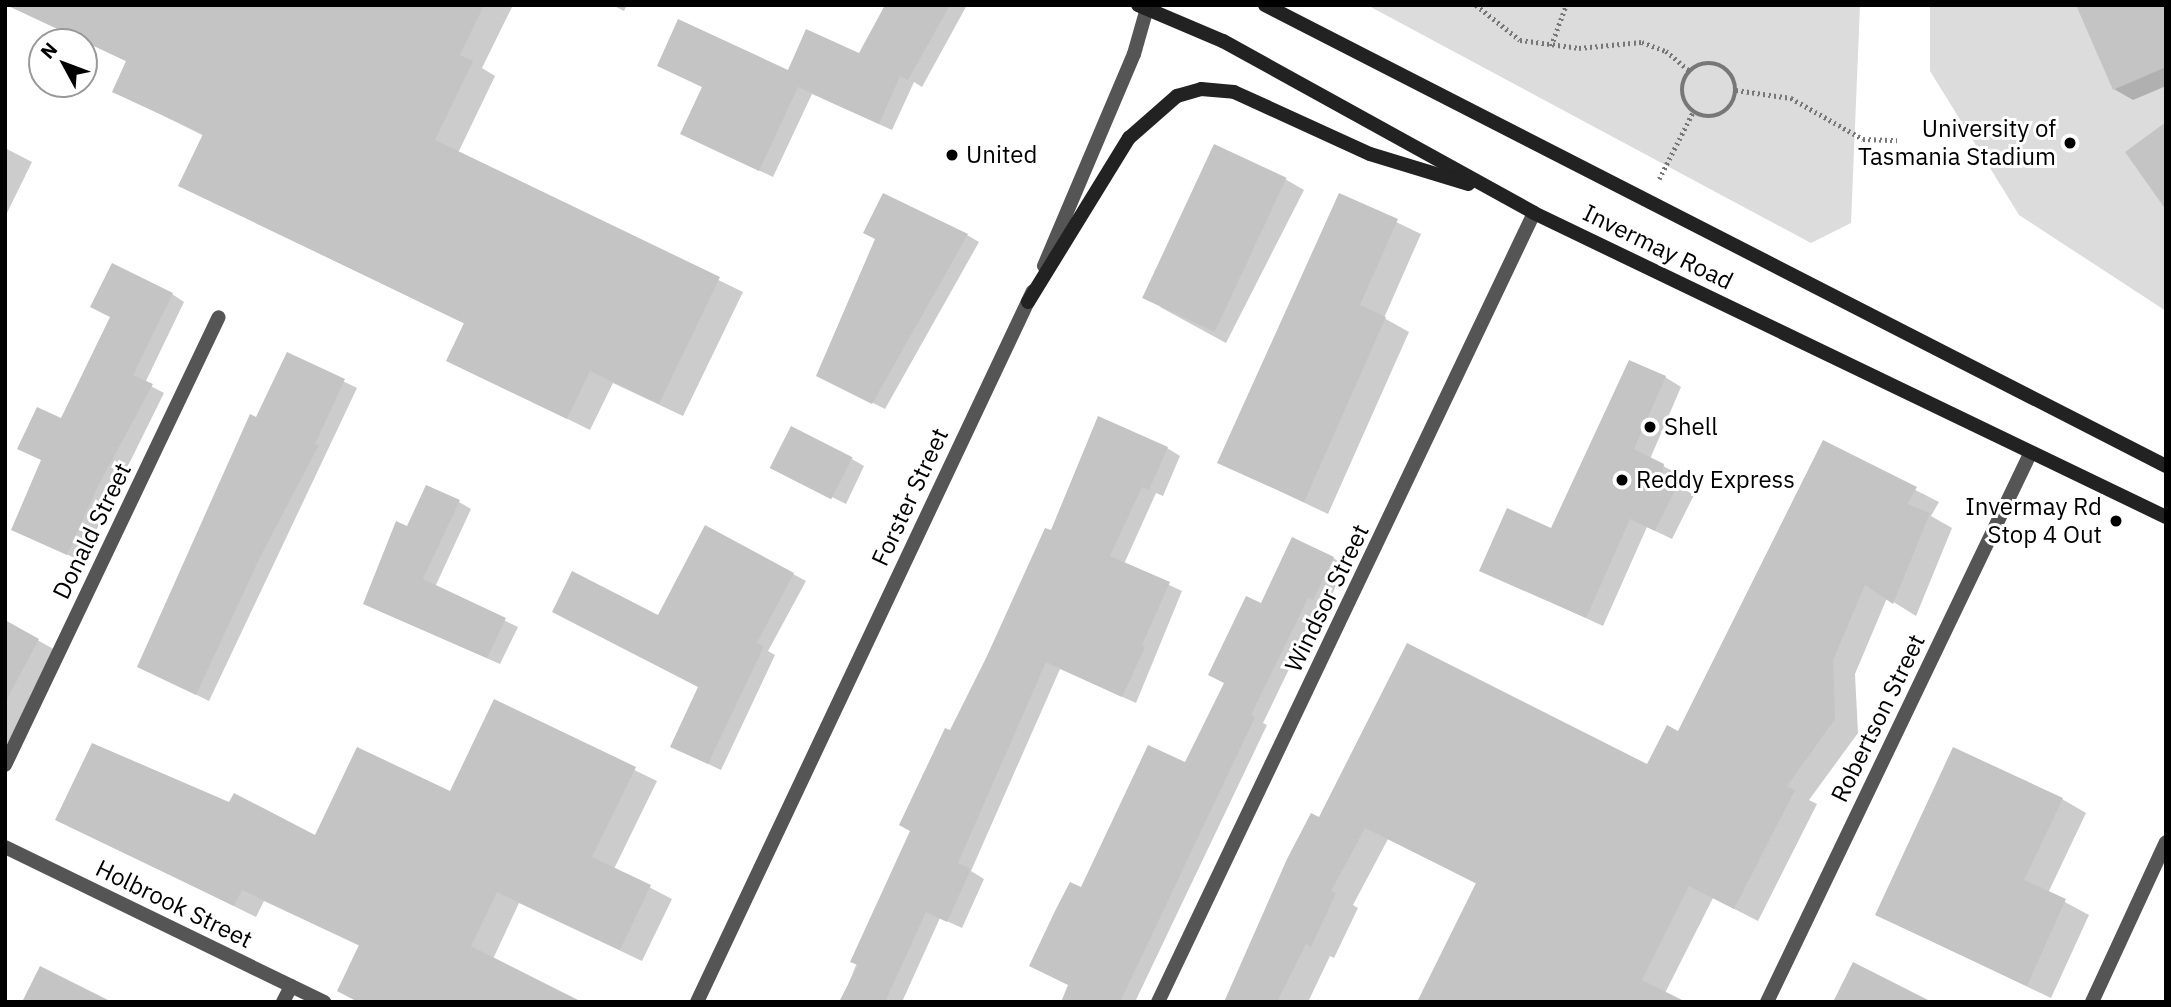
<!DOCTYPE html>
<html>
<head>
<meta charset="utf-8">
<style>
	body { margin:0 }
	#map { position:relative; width:2171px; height:1007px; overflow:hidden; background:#fff; font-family:"IBM Plex Sans",sans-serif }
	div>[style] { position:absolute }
	.green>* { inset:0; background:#dcdcdc }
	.shadow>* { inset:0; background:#0003 }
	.building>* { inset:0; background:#c4c4c4; transform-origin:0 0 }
	.path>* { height:4.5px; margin-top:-2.25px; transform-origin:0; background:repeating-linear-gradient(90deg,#777 0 2px,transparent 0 5.5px) }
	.path>.ring { margin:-2.25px; padding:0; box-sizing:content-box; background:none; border:4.5px solid #777; border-radius:50% }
	.service>* { height:14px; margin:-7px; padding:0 7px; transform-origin:7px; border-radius:7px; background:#555 }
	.minor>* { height:14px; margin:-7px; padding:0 7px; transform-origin:7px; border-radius:7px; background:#555 }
	.tertiary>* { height:14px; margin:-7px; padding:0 7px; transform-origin:7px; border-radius:7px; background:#555 }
	.secondary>* { height:14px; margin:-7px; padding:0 7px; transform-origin:7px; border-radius:7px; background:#222 }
	.dots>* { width:19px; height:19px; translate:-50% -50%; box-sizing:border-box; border:4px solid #fff; border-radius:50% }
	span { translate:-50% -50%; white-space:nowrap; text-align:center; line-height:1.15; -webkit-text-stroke:6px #fff; paint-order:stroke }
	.poi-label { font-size:24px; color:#000 }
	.right { translate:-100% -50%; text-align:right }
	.left { translate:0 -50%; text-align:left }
	.street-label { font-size:24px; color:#000 }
	.frame { position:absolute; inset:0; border:7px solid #000; pointer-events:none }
	.north { position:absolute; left:28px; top:28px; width:70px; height:70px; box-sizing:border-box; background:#fff; border:2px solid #999; border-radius:50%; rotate:311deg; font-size:19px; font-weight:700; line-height:28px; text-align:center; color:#000 }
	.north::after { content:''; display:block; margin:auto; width:24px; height:32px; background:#000; clip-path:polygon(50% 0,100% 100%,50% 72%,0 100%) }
</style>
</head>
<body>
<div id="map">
	<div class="green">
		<div style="clip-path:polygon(1367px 5px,1860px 5px,1851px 223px,1811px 243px)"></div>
		<div style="clip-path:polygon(1930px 5px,2166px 5px,2166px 311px,2019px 215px,1930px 71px)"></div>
	</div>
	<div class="shadow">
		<div style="clip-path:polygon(6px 5px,513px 5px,482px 68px,495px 76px,458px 153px,743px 292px,683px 416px,613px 383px,590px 430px,448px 360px,465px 324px,180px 186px,204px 136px,114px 91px,128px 62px)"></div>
		<div style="clip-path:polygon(612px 5px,627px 5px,624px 11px)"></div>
		<div style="clip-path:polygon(887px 5px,967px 5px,922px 87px,914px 82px,892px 130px,812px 94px,773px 177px,696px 141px,704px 88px,859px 55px)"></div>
		<div style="clip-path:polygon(2166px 5px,2166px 86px,2133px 100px,2114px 89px)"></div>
		<div style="clip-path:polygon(5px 148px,32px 162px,5px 217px)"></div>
		<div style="clip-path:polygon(1285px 179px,1304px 190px,1226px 343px,1160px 307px)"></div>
		<div style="clip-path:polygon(1340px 195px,1421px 234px,1384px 318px,1409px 332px,1328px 514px,1220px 463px)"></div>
		<div style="clip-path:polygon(967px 235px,979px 242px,885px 409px,831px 382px)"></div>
		<div style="clip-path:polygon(172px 294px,184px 302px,145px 383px,164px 393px,81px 561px,13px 529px,62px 420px)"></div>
		<div style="clip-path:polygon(288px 354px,357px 388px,209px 701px,152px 673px)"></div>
		<div style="clip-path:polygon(1665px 377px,1681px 387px,1650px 459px,1680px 475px,1678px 486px,1694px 495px,1672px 539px,1647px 527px,1603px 626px,1482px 570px,1552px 530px)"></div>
		<div style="clip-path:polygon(1823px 443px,1939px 502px,1931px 516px,1952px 528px,1916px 616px,1887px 598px,1855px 674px,1858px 733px,1809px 800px,1817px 804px,1758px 921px,1713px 898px,1665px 993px,1418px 1002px,1477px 884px,1388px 839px,1353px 905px,1358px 908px,1334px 958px,1330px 956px,1308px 1002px,1226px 1002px,1289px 859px,1320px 820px,1648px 767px,1679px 733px)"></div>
		<div style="clip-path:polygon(1167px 448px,1180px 456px,1163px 496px,1156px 493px,1124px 564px,1182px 591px,1136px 703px,1060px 669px,971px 871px,984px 879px,962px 928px,940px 918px,902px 1002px,841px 1002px,951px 732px,1052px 533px)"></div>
		<div style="clip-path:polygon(852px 459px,864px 466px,846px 504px,786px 474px)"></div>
		<div style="clip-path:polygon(459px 502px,471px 509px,435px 587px,518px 627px,500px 664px,377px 610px,407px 528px)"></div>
		<div style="clip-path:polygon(1333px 558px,1345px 565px,1327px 606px,1321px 603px,1263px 723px,1267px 725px,1135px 1002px,1063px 1002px,1070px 985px,1082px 889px,1186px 765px,1262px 606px)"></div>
		<div style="clip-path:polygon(793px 574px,806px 581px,768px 651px,775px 655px,721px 770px,685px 753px,700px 687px,658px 617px)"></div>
		<div style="clip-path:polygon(5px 622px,57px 651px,5px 749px)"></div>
		<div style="clip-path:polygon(494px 702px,657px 781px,614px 869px,672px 899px,642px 961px,519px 903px,493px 959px,360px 946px,264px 901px,256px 917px,57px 819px,230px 804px,316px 837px,451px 794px)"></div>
		<div style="clip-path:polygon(2062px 799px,2086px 813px,2048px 893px,2089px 915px,2051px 998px,1877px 915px)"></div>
	</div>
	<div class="building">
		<div style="clip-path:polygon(7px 5px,484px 5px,460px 55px,473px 61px,435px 140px,720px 277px,659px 404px,590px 371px,567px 419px,446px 361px,464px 323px,178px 186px,203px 134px,112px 92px,126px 61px)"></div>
		<div style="clip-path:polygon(885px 5px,950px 5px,908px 80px,900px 76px,879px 124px,798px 87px,759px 171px,680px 134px,702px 87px,657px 66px,678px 19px,788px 70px,806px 29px,859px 53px)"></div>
		<div style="clip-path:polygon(2076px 5px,2166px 5px,2166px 67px,2113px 90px)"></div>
		<div style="clip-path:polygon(2166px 122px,2166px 210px,2125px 152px)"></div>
		<div style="left:1214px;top:144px;width:80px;height:170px;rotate:25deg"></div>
		<div style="clip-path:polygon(883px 193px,968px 234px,872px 404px,816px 376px,875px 239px,863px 233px)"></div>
		<div style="clip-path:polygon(1339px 193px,1398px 219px,1360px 305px,1386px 317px,1304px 502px,1217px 463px)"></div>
		<div style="clip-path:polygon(112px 263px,173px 293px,133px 375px,153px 384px,98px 486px,67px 555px,11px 530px,41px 460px,17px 449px,37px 407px,61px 418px,110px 317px,90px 307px)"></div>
		<div style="clip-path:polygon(287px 352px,345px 379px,315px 444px,319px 445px,260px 557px,196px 695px,137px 667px,250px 414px,256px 417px)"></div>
		<div style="clip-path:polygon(1629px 360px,1666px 376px,1634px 449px,1664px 464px,1662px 476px,1678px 484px,1655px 531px,1630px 519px,1586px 618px,1479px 571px,1507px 508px,1551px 528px)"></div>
		<div style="clip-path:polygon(1098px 416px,1168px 447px,1149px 490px,1142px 487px,1110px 556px,1170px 582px,1142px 645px,1145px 647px,1122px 697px,1046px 662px,958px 863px,971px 869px,947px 922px,926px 912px,885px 1002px,839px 1002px,858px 965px,850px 962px,910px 831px,899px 825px,945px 728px,950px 730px,987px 656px,1045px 528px,1051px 530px)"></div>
		<div style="left:791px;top:426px;width:69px;height:47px;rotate:27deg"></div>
		<div style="clip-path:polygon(1823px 440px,1917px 487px,1907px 504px,1930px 513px,1893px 604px,1865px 585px,1833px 660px,1835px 719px,1787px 786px,1795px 790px,1734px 909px,1689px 886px,1642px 980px,1686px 1002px,1417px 1002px,1476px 883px,1365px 828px,1331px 891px,1336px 893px,1311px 947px,1306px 944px,1277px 1002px,1224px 1002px,1287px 859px,1311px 813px,1319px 817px,1407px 643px,1647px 764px,1667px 725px,1678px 731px)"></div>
		<div style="clip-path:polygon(426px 485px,460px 500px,423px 579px,506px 618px,487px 658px,363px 604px,396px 521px,407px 526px)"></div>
		<div style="clip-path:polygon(705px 525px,794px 573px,757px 643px,764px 646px,708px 764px,670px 747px,698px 687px,552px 612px,572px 571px,658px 615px)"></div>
		<div style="clip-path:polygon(1292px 537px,1334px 557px,1313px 600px,1308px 598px,1251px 715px,1255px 717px,1120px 1002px,1061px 1002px,1068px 985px,1029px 966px,1055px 911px,1070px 882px,1081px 887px,1148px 745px,1185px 762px,1224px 683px,1208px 675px,1246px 596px,1261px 603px)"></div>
		<div style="clip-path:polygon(5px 620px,39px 639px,5px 703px)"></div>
		<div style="clip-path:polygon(494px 699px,636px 767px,592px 857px,651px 885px,620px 950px,497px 892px,471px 946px,582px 1002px,358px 1002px,337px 991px,359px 945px,242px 890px,234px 906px,55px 820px,92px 743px,229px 802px,234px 793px,315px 835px,357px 747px,450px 791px)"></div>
		<div style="clip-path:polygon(1953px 747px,2063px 798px,2024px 880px,2066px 899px,2027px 986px,1875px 915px)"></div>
		<div style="clip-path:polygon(1853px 962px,1932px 1002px,1833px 1002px)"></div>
		<div style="clip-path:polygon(40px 966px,112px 1002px,22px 1002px)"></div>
	</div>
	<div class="path">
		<div style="left:1476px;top:5px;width:56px;rotate:38.5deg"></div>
		<div style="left:1520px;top:40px;width:60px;rotate:7.7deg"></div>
		<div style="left:1579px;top:48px;width:63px;rotate:-5.4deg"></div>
		<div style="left:1642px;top:42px;width:26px;rotate:21deg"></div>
		<div style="left:1666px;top:51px;width:31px;rotate:40deg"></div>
		<div style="left:1551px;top:46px;width:44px;rotate:-69.9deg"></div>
		<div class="ring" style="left:1682px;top:63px;width:49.5px;height:49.5px"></div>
		<div style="left:1736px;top:90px;width:56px;rotate:8.3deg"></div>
		<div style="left:1791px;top:98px;width:83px;rotate:29.7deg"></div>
		<div style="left:1863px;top:139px;width:34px;rotate:2deg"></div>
		<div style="left:1659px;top:179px;width:75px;rotate:-63.1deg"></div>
	</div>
	<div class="service">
		<div style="left:283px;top:1002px;width:18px;rotate:-63deg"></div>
	</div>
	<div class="minor">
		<div style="left:5px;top:765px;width:496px;rotate:-64.5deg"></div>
		<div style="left:5px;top:847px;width:355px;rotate:25.9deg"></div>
		<div style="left:1158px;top:1002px;width:874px;rotate:-64.52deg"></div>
		<div style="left:1767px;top:1002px;width:608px;rotate:-64.36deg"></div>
		<div style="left:2092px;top:1002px;width:176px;rotate:-65.2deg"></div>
	</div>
	<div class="tertiary">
		<div style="left:1044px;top:266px;width:230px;rotate:-67deg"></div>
		<div style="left:1134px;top:54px;width:51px;rotate:-74.1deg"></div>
		<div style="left:697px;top:1002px;width:786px;rotate:-64.71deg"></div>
	</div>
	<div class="secondary">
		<div style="left:1138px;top:5px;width:92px;rotate:23deg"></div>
		<div style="left:1223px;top:41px;width:355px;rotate:28.9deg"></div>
		<div style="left:1534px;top:213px;width:701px;rotate:25.69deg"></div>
		<div style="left:1265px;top:5px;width:1012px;rotate:27.1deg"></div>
		<div style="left:1028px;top:302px;width:193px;rotate:-58.4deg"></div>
		<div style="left:1129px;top:138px;width:64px;rotate:-41.2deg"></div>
		<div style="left:1177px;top:96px;width:25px;rotate:-16deg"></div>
		<div style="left:1201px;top:89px;width:33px;rotate:5deg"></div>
		<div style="left:1234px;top:92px;width:149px;rotate:24.5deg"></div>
		<div style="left:1370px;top:154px;width:103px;rotate:16.9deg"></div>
	</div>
	<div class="dots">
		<div style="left:2070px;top:143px;background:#000"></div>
		<div style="left:952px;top:155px;background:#000"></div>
		<div style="left:1650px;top:427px;background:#000"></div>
		<div style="left:1622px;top:480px;background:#000"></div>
		<div style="left:2116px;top:521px;background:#000"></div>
	</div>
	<div class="poi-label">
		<span class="right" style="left:2056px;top:143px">University of<br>Tasmania Stadium</span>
		<span class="left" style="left:966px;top:155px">United</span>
		<span class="left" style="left:1664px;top:427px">Shell</span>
		<span class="left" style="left:1636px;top:480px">Reddy Express</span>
		<span class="right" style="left:2102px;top:521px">Invermay Rd<br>Stop 4 Out</span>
	</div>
	<div class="street-label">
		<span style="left:1658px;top:247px;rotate:26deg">Invermay Road</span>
		<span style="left:910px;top:497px;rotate:-65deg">Forster Street</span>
		<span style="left:92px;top:531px;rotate:-64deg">Donald Street</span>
		<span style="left:1327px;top:598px;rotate:-64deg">Windsor Street</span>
		<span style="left:1878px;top:718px;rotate:-64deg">Robertson Street</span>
		<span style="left:174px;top:904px;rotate:26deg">Holbrook Street</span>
	</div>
	<div class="frame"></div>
	<div class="north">N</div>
</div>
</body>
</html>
